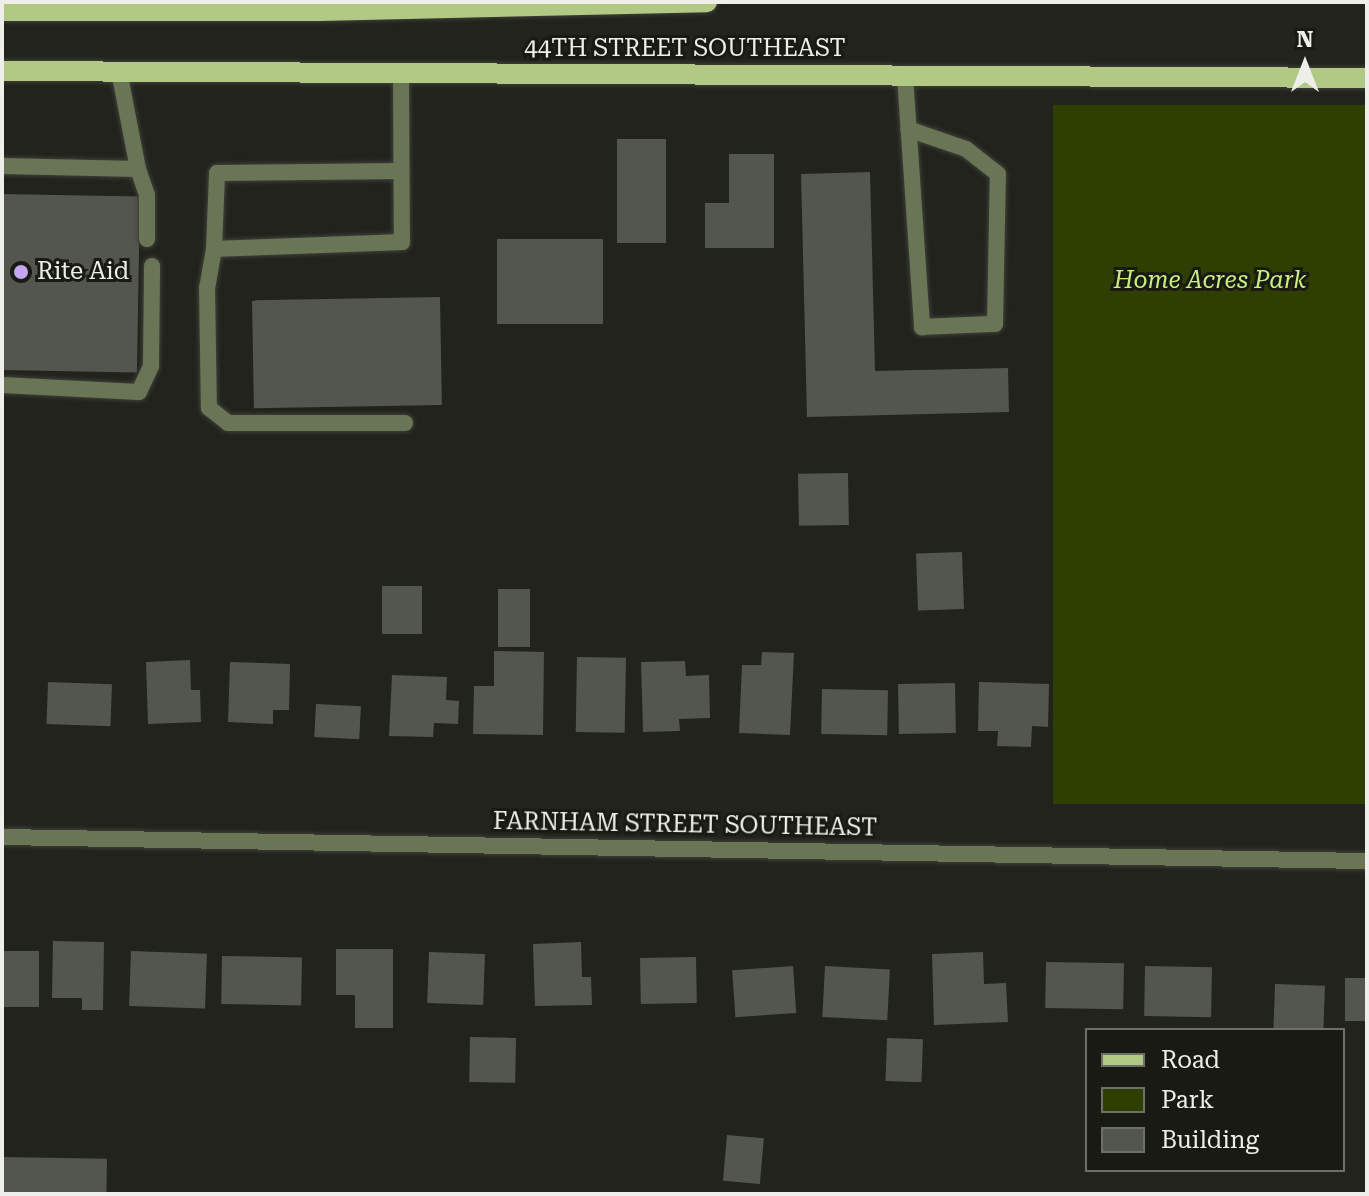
<!DOCTYPE html>
<html>
<head>
<meta charset="utf-8">
<style>
	body { margin:0 }
	#map { position:relative; width:1369px; height:1196px; overflow:hidden; background:#21231c; font-family:"Roboto Serif",serif }
	div>[style] { position:absolute }
	.green>* { inset:0; background:#2f3e01; transform-origin:0 0 }
	.building>* { inset:0; background:#53564e; transform-origin:0 0 }
	.roads { filter:drop-shadow(0 0 2px #3e4039) drop-shadow(0 0 2px #3e4039) }
	.service>* { height:16px; margin:-8px; padding:0 8px; transform-origin:8px; border-radius:8px; background:#6a7555 }
	.minor>* { height:16px; margin:-8px; padding:0 8px; transform-origin:8px; border-radius:8px; background:#6a7555 }
	.primary>* { height:20px; margin:-10px; padding:0 10px; transform-origin:10px; border-radius:10px; background:#b2c985 }
	.dots>* { width:22px; height:22px; translate:-50% -50%; box-sizing:border-box; border:4px solid #181a13; border-radius:50% }
	span { translate:-50% -50%; white-space:nowrap; text-align:center; line-height:1.15; -webkit-text-stroke:6px #181a13; paint-order:stroke }
	.street-label { font-size:24px; color:#eeefeb }
	.poi-label { font-size:24px; color:#eeefeb }
	.left { translate:0 -50%; text-align:left }
	.park-label { font-size:24px; color:#caed81; font-style:italic }
	.frame { position:absolute; inset:0; border:4px solid #eeefeb; pointer-events:none }
	.legend { position:absolute; left:1085px; top:1028px; width:260px; height:144px; box-sizing:border-box; background:#181a13; border:2px solid #6e6f69; margin:0; padding:10px 14px; list-style:none; font-size:24px; color:#eeefeb }
	.legend li { display:flex; align-items:center; gap:16px; height:40px }
	.legend b { width:40px; border:2px solid #6e6f69 }
	.north { position:absolute; left:1265px; top:24px; width:80px; height:80px; -webkit-text-stroke:6px #181a13; paint-order:stroke; rotate:0deg; font-size:22px; font-weight:700; line-height:32px; text-align:center; color:#eeefeb }
	.north::after { content:''; display:block; margin:auto; width:28px; height:36px; background:#eeefeb; clip-path:polygon(50% 0,100% 100%,50% 72%,0 100%) }
</style>
</head>
<body>
<div id="map">
	<div class="green">
		<div style="left:1367px;top:105px;width:699px;height:314px;rotate:90deg"></div>
	</div>
	<div class="building">
		<div style="left:617px;top:139px;width:49px;height:104px"></div>
		<div style="clip-path:polygon(729px 154px,774px 154px,774px 248px,705px 248px,705px 203px,729px 203px)"></div>
		<div style="clip-path:polygon(870px 172px,875px 371px,1008px 368px,1009px 412px,807px 417px,801px 174px)"></div>
		<div style="left:2px;top:194px;width:138px;height:176px;rotate:1deg"></div>
		<div style="left:497px;top:239px;width:106px;height:85px"></div>
		<div style="left:440px;top:297px;width:108px;height:188px;rotate:89deg"></div>
		<div style="left:848px;top:473px;width:52px;height:50px;rotate:89deg"></div>
		<div style="left:962px;top:552px;width:57px;height:46px;rotate:88deg"></div>
		<div style="left:382px;top:586px;width:40px;height:48px"></div>
		<div style="left:498px;top:589px;width:32px;height:58px"></div>
		<div style="clip-path:polygon(494px 651px,544px 652px,543px 735px,473px 734px,474px 686px,494px 686px)"></div>
		<div style="clip-path:polygon(762px 652px,794px 653px,790px 735px,739px 733px,742px 665px,761px 665px)"></div>
		<div style="left:577px;top:657px;width:49px;height:75px;rotate:1deg"></div>
		<div style="clip-path:polygon(190px 660px,191px 690px,200px 690px,201px 722px,148px 724px,146px 662px)"></div>
		<div style="clip-path:polygon(685px 661px,686px 676px,709px 675px,710px 718px,679px 719px,680px 731px,643px 732px,641px 662px)"></div>
		<div style="clip-path:polygon(230px 662px,290px 664px,289px 710px,273px 710px,273px 724px,228px 722px)"></div>
		<div style="clip-path:polygon(392px 675px,447px 677px,446px 700px,459px 701px,458px 724px,434px 723px,433px 737px,389px 736px)"></div>
		<div style="left:48px;top:682px;width:64px;height:42px;rotate:2deg"></div>
		<div style="clip-path:polygon(979px 682px,1049px 684px,1048px 727px,1032px 726px,1031px 747px,997px 746px,998px 731px,978px 731px)"></div>
		<div style="left:955px;top:683px;width:50px;height:57px;rotate:89deg"></div>
		<div style="left:822px;top:689px;width:66px;height:45px;rotate:1deg"></div>
		<div style="left:316px;top:704px;width:45px;height:33px;rotate:3deg"></div>
		<div style="clip-path:polygon(53px 941px,104px 942px,103px 1010px,82px 1010px,82px 998px,52px 998px)"></div>
		<div style="clip-path:polygon(581px 942px,582px 977px,591px 977px,592px 1005px,535px 1006px,533px 944px)"></div>
		<div style="clip-path:polygon(336px 949px,393px 949px,393px 1028px,355px 1028px,355px 995px,336px 995px)"></div>
		<div style="left:2px;top:951px;width:37px;height:56px"></div>
		<div style="left:131px;top:951px;width:76px;height:55px;rotate:2deg"></div>
		<div style="left:429px;top:952px;width:56px;height:51px;rotate:2deg"></div>
		<div style="clip-path:polygon(983px 952px,984px 984px,1006px 983px,1008px 1022px,934px 1025px,932px 954px)"></div>
		<div style="left:222px;top:956px;width:80px;height:48px;rotate:1deg"></div>
		<div style="left:696px;top:957px;width:46px;height:56px;rotate:89deg"></div>
		<div style="left:1046px;top:962px;width:78px;height:46px;rotate:1deg"></div>
		<div style="left:793px;top:966px;width:47px;height:61px;rotate:86deg"></div>
		<div style="left:825px;top:966px;width:65px;height:51px;rotate:3deg"></div>
		<div style="left:1145px;top:966px;width:67px;height:50px;rotate:1deg"></div>
		<div style="left:1367px;top:978px;width:43px;height:22px;rotate:90deg"></div>
		<div style="left:1275px;top:984px;width:50px;height:46px;rotate:2deg"></div>
		<div style="left:470px;top:1037px;width:46px;height:45px;rotate:1deg"></div>
		<div style="left:887px;top:1038px;width:36px;height:43px;rotate:2deg"></div>
		<div style="left:727px;top:1135px;width:37px;height:46px;rotate:5deg"></div>
		<div style="left:2px;top:1157px;width:105px;height:37px;rotate:1deg"></div>
	</div>
	<div class="roads">
		<div class="service">
			<div style="left:119px;top:71px;width:100px;rotate:79deg"></div>
			<div style="left:138px;top:169px;width:28px;rotate:71deg"></div>
			<div style="left:147px;top:195px;width:44px;rotate:90deg"></div>
			<div style="left:401px;top:73px;width:169px;rotate:89.7deg"></div>
			<div style="left:402px;top:242px;width:188px;rotate:177.9deg"></div>
			<div style="left:214px;top:249px;width:76px;rotate:-87.7deg"></div>
			<div style="left:217px;top:173px;width:184px;rotate:-0.6deg"></div>
			<div style="left:905px;top:76px;width:252px;rotate:86.1deg"></div>
			<div style="left:922px;top:327px;width:73px;rotate:-2.4deg"></div>
			<div style="left:995px;top:324px;width:150px;rotate:-88.9deg"></div>
			<div style="left:998px;top:174px;width:41px;rotate:-142deg"></div>
			<div style="left:966px;top:149px;width:61px;rotate:-161deg"></div>
			<div style="left:2px;top:166px;width:136px;rotate:1.3deg"></div>
			<div style="left:214px;top:249px;width:39px;rotate:100deg"></div>
			<div style="left:207px;top:287px;width:121px;rotate:89.1deg"></div>
			<div style="left:209px;top:408px;width:24px;rotate:38deg"></div>
			<div style="left:228px;top:423px;width:177px"></div>
			<div style="left:2px;top:385px;width:137px;rotate:2.9deg"></div>
			<div style="left:139px;top:392px;width:29px;rotate:-65deg"></div>
			<div style="left:151px;top:366px;width:100px;rotate:-89.4deg"></div>
		</div>
		<div class="minor">
			<div style="left:2px;top:837px;width:1365px;rotate:1.01deg"></div>
		</div>
		<div class="primary">
			<div style="left:2px;top:11px;width:317px"></div>
			<div style="left:319px;top:11px;width:388px;rotate:-1.3deg"></div>
			<div style="left:2px;top:71px;width:1365px;rotate:0.29deg"></div>
		</div>
	</div>
	<div class="dots">
		<div style="left:21px;top:272px;background:#c6a6f0"></div>
	</div>
	<div class="street-label">
		<span style="left:685px;top:49px">44TH STREET SOUTHEAST</span>
		<span style="left:685px;top:825px;rotate:1deg">FARNHAM STREET SOUTHEAST</span>
	</div>
	<div class="poi-label">
		<span class="left" style="left:37px;top:272px">Rite Aid</span>
	</div>
	<div class="park-label">
		<span style="left:1210px;top:281px">Home Acres Park</span>
	</div>
	<div class="frame"></div>
	<ul class="legend">
	<li><b style="height:10px;background:#b2c985"></b>Road</li>
	<li><b style="height:22px;background:#2f3e01"></b>Park</li>
	<li><b style="height:22px;background:#53564e"></b>Building</li>
	</ul>
	<div class="north">N</div>
</div>
</body>
</html>
